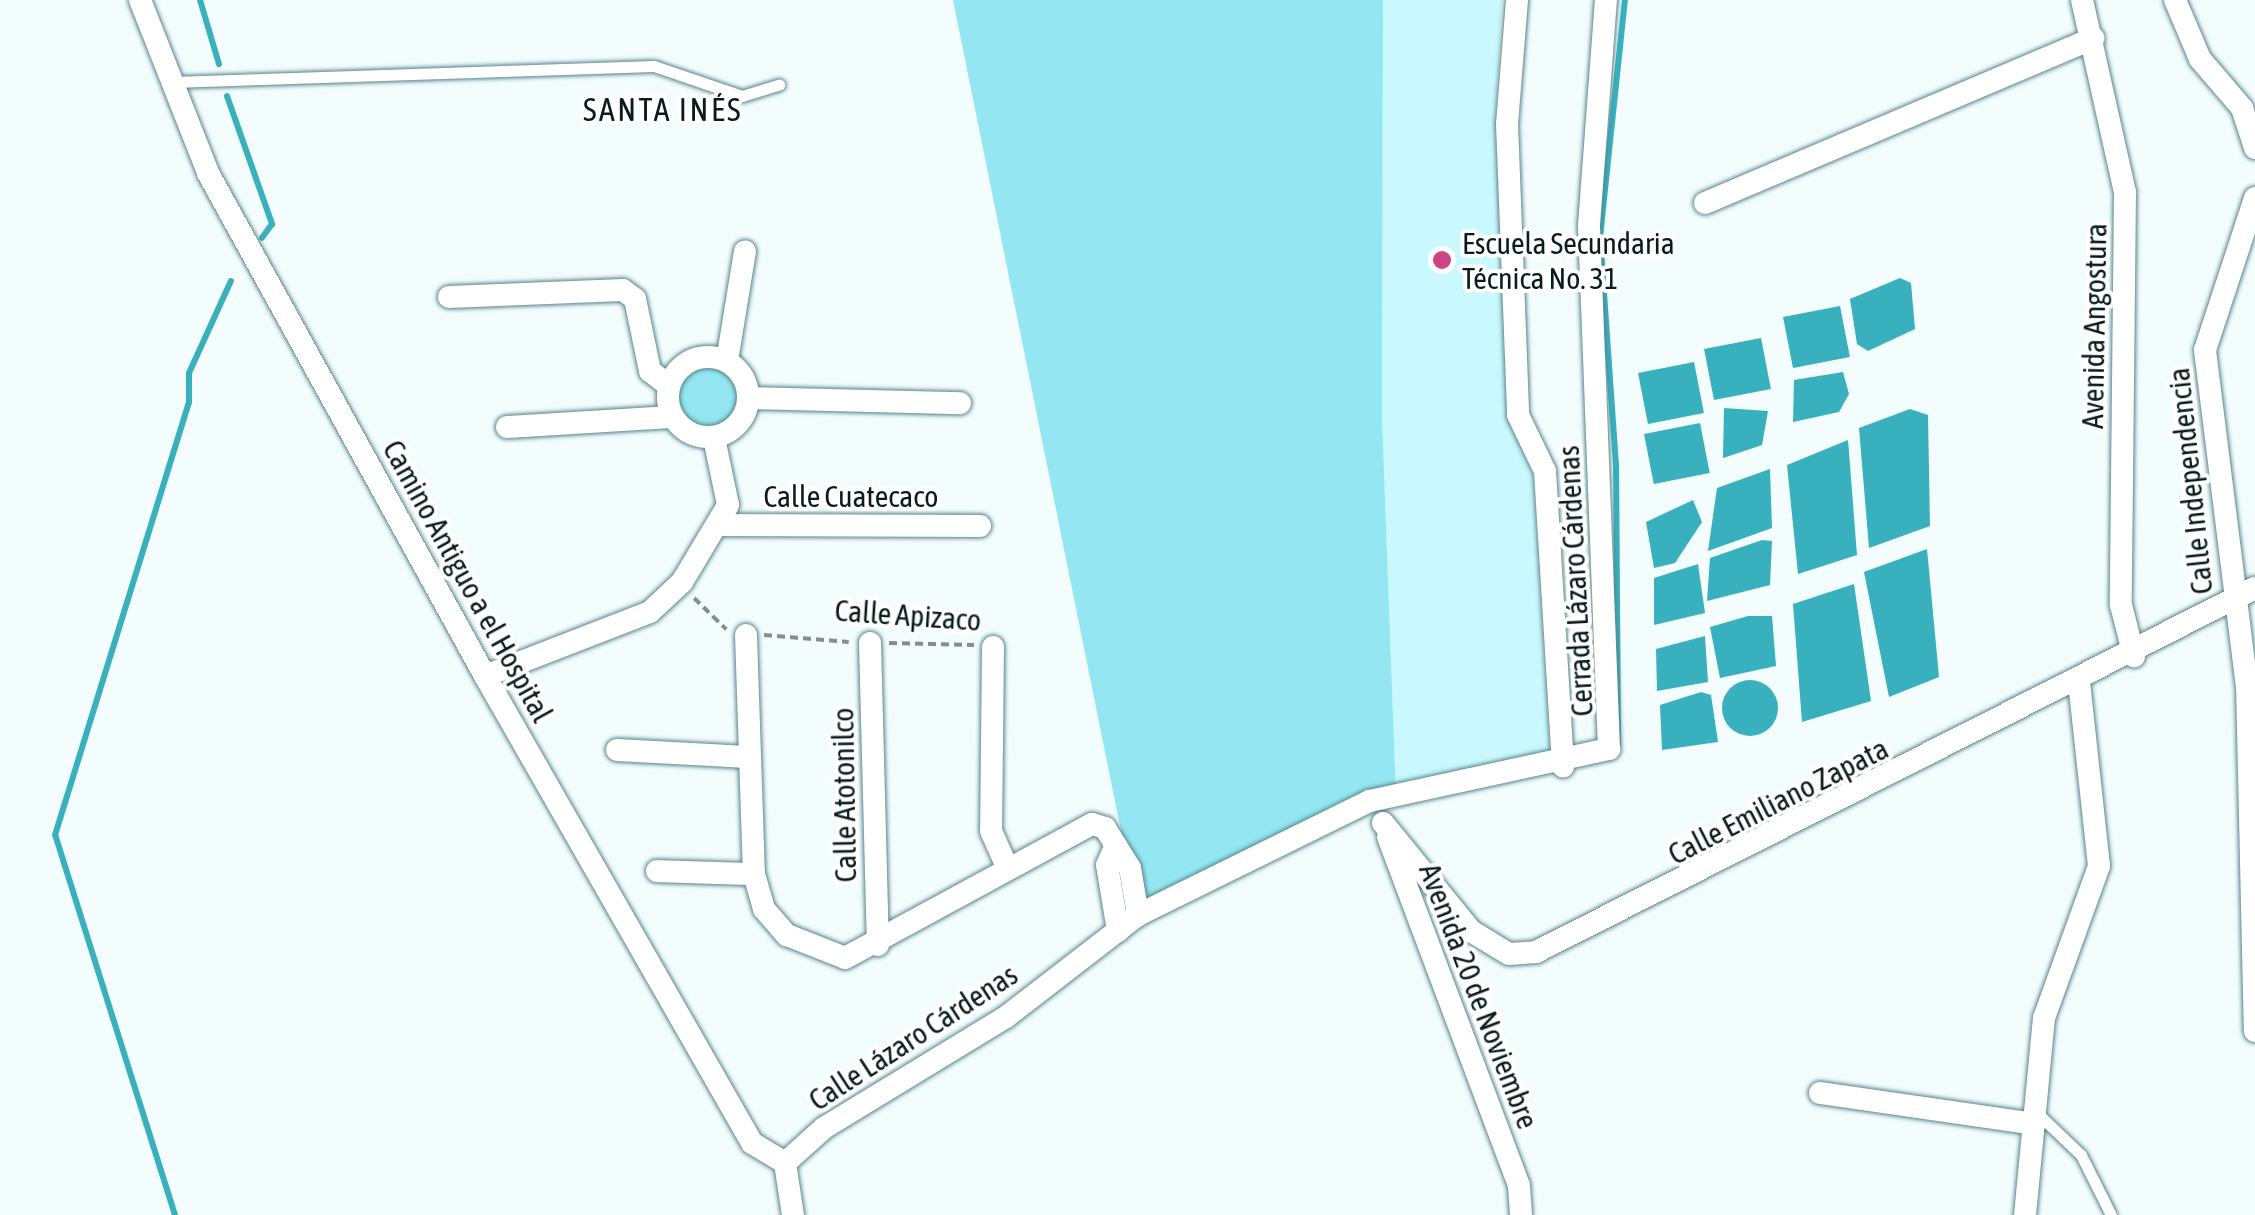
<!DOCTYPE html>
<html>
<head>
<meta charset="utf-8">
<style>
	body { margin:0 }
	#map { position:relative; width:2255px; height:1215px; overflow:hidden; background:#f3fdfe; font-family:"Asap Condensed",sans-serif }
	div>[style] { position:absolute }
	.built>* { inset:0; background:#c9f8fe }
	.green>* { inset:0; background:#94e7f2 }
	.round { border-radius:50% }
	.water>* { inset:0; background:#38b0be; transform-origin:0 0 }
	.stream>* { height:6px; margin:-3px; padding:0 3px; transform-origin:3px; border-radius:3px; background:#38b0be }
	.path>* { height:4px; margin-top:-2px; transform-origin:0; background:repeating-linear-gradient(90deg,#818f90 0 8px,transparent 0 13px) }
	.roads { filter:drop-shadow(0 0 2px #57848a) drop-shadow(0 0 2px #57848a) }
	.lane>* { height:11px; margin:-5.5px; padding:0 5.5px; transform-origin:5.5px; border-radius:5.5px; background:#fff }
	.street>* { height:22px; margin:-11px; padding:0 11px; transform-origin:11px; border-radius:11px; background:#fff }
	.street>.ring { margin:-11px; padding:0; box-sizing:content-box; background:none; border:22px solid #fff; border-radius:50% }
	.dots>* { width:28px; height:28px; translate:-50% -50%; box-sizing:border-box; border:5px solid #fff; border-radius:50% }
	span { translate:-50% -50%; white-space:nowrap; text-align:center; line-height:1.15; -webkit-text-stroke:8px #fff; paint-order:stroke }
	.poi-label { font-size:30px; color:#081b1d }
	.left { translate:0 -50%; text-align:left }
	.street-label { font-size:30px; color:#081b1d }
	.neighbourhood-label { font-size:32px; color:#081b1d; letter-spacing:2.5px }
</style>
</head>
<body>
<div id="map">
	<div class="built">
		<div style="clip-path:polygon(1383px 0,1502px 0,1496px 106px,1507px 415px,1532px 457px,1550px 755px,1396px 796px,1382px 416px)"></div>
	</div>
	<div class="green">
		<div style="clip-path:polygon(953px 0,1383px 0,1382px 416px,1396px 796px,1138px 915px)"></div>
		<div class="round" style="left:677px;top:365px;width:62px;height:62px"></div>
	</div>
	<div class="water">
		<div style="clip-path:polygon(1900px 278px,1911px 283px,1915px 329px,1868px 351px,1857px 344px,1850px 299px)"></div>
		<div style="left:1840px;top:306px;width:52px;height:58px;rotate:79deg"></div>
		<div style="left:1761px;top:338px;width:52px;height:58px;rotate:79deg"></div>
		<div style="left:1694px;top:362px;width:52px;height:57px;rotate:79deg"></div>
		<div style="clip-path:polygon(1843px 372px,1849px 394px,1839px 412px,1793px 422px,1794px 380px)"></div>
		<div style="clip-path:polygon(1724px 408px,1768px 411px,1762px 445px,1723px 458px)"></div>
		<div style="clip-path:polygon(1910px 409px,1928px 415px,1930px 526px,1869px 548px,1859px 428px)"></div>
		<div style="left:1700px;top:423px;width:51px;height:57px;rotate:79deg"></div>
		<div style="clip-path:polygon(1848px 440px,1857px 555px,1798px 574px,1787px 465px)"></div>
		<div style="clip-path:polygon(1770px 469px,1772px 528px,1708px 551px,1717px 488px)"></div>
		<div style="clip-path:polygon(1693px 500px,1702px 522px,1675px 563px,1654px 568px,1646px 522px)"></div>
		<div style="clip-path:polygon(1762px 540px,1772px 541px,1770px 585px,1707px 601px,1710px 558px)"></div>
		<div style="clip-path:polygon(1927px 549px,1939px 677px,1889px 697px,1864px 572px)"></div>
		<div style="clip-path:polygon(1698px 564px,1705px 613px,1654px 625px,1654px 578px)"></div>
		<div style="clip-path:polygon(1854px 584px,1871px 701px,1802px 722px,1793px 604px)"></div>
		<div style="clip-path:polygon(1748px 616px,1772px 616px,1776px 666px,1720px 678px,1710px 627px)"></div>
		<div style="clip-path:polygon(1705px 636px,1708px 682px,1657px 691px,1656px 649px)"></div>
		<div class="round" style="left:1722px;top:680px;width:56px;height:56px"></div>
		<div style="clip-path:polygon(1701px 692px,1711px 695px,1718px 742px,1662px 750px,1660px 705px)"></div>
	</div>
	<div class="stream">
		<div style="left:200px;top:0;width:67px;rotate:73.5deg"></div>
		<div style="left:227px;top:96px;width:136px;rotate:70.6deg"></div>
		<div style="left:272px;top:224px;width:17px;rotate:126deg"></div>
		<div style="left:1618px;top:743px;width:278px;rotate:-90.4deg"></div>
		<div style="left:1616px;top:465px;width:229px;rotate:-94deg"></div>
		<div style="left:1600px;top:237px;width:238px;rotate:-84deg"></div>
		<div style="left:175px;top:1215px;width:398px;rotate:-107.5deg"></div>
		<div style="left:55px;top:835px;width:453px;rotate:-72.8deg"></div>
		<div style="left:189px;top:402px;width:29px;rotate:-90deg"></div>
		<div style="left:189px;top:373px;width:101px;rotate:-65.5deg"></div>
	</div>
	<div class="path">
		<div style="left:694px;top:598px;width:45px;rotate:44.1deg"></div>
		<div style="left:764px;top:635px;width:85px;rotate:4.7deg"></div>
		<div style="left:889px;top:643px;width:85px;rotate:1.3deg"></div>
	</div>
	<div class="roads">
		<div class="lane">
			<div style="left:172px;top:82px;width:482px;rotate:-1.9deg"></div>
			<div style="left:654px;top:66px;width:93px;rotate:18.8deg"></div>
			<div style="left:742px;top:96px;width:39px;rotate:-17deg"></div>
			<div style="left:2036px;top:1112px;width:62px;rotate:43.7deg"></div>
			<div style="left:2081px;top:1155px;width:67px;rotate:63.4deg"></div>
		</div>
		<div class="street">
			<div style="left:140px;top:0;width:186px;rotate:68.5deg"></div>
			<div style="left:208px;top:173px;width:574px;rotate:61.16deg"></div>
			<div style="left:485px;top:676px;width:538px;rotate:60.24deg"></div>
			<div style="left:752px;top:1143px;width:39px;rotate:31deg"></div>
			<div style="left:1517px;top:0;width:124px;rotate:94.6deg"></div>
			<div style="left:1507px;top:124px;width:291px;rotate:87.8deg"></div>
			<div style="left:1518px;top:415px;width:62px;rotate:64.3deg"></div>
			<div style="left:1545px;top:471px;width:296px;rotate:86.5deg"></div>
			<div style="left:2082px;top:0;width:197px;rotate:77.4deg"></div>
			<div style="left:2125px;top:192px;width:413px;rotate:90.6deg"></div>
			<div style="left:2121px;top:605px;width:53px;rotate:75.7deg"></div>
			<div style="left:2175px;top:0;width:64px;rotate:67deg"></div>
			<div style="left:2200px;top:59px;width:65px;rotate:49.4deg"></div>
			<div style="left:2242px;top:108px;width:42px;rotate:72deg"></div>
			<div style="left:2255px;top:198px;width:160px;rotate:108.2deg"></div>
			<div style="left:2205px;top:350px;width:338px;rotate:82.9deg"></div>
			<div style="left:2247px;top:685px;width:346px;rotate:88.7deg"></div>
			<div style="left:1705px;top:203px;width:422px;rotate:-23deg"></div>
			<div style="left:449px;top:297px;width:174px;rotate:-2.3deg"></div>
			<div style="left:623px;top:290px;width:15px;rotate:37deg"></div>
			<div style="left:635px;top:299px;width:74px;rotate:78.2deg"></div>
			<div style="left:650px;top:371px;width:24px;rotate:38deg"></div>
			<div class="ring" style="left:668px;top:357px;width:58px;height:58px"></div>
			<div style="left:727px;top:361px;width:111px;rotate:-80.7deg"></div>
			<div style="left:749px;top:398px;width:211px;rotate:1.4deg"></div>
			<div style="left:507px;top:427px;width:165px;rotate:-3.5deg"></div>
			<div style="left:722px;top:525px;width:258px;rotate:0.2deg"></div>
			<div style="left:746px;top:635px;width:239px;rotate:88.1deg"></div>
			<div style="left:754px;top:874px;width:36px;rotate:74deg"></div>
			<div style="left:764px;top:909px;width:35px;rotate:49deg"></div>
			<div style="left:787px;top:935px;width:62px;rotate:21.6deg"></div>
			<div style="left:845px;top:958px;width:281px;rotate:-28.5deg"></div>
			<div style="left:1092px;top:824px;width:14px;rotate:17deg"></div>
			<div style="left:1105px;top:828px;width:47px;rotate:58deg"></div>
			<div style="left:1130px;top:868px;width:48px;rotate:80.3deg"></div>
			<div style="left:870px;top:643px;width:302px;rotate:88.5deg"></div>
			<div style="left:993px;top:647px;width:184px;rotate:90.6deg"></div>
			<div style="left:991px;top:831px;width:39px;rotate:66deg"></div>
			<div style="left:485px;top:676px;width:177px;rotate:-21.2deg"></div>
			<div style="left:650px;top:612px;width:44px;rotate:-43.2deg"></div>
			<div style="left:682px;top:582px;width:90px;rotate:-59.1deg"></div>
			<div style="left:728px;top:505px;width:68px;rotate:-101.8deg"></div>
			<div style="left:617px;top:750px;width:130px;rotate:3.1deg"></div>
			<div style="left:1383px;top:823px;width:139px;rotate:50.8deg"></div>
			<div style="left:1471px;top:931px;width:44px;rotate:31.2deg"></div>
			<div style="left:1509px;top:954px;width:27px;rotate:-4deg"></div>
			<div style="left:1536px;top:952px;width:806px;rotate:-26.85deg"></div>
			<div style="left:1388px;top:837px;width:373px;rotate:69.4deg"></div>
			<div style="left:1519px;top:1186px;width:29px;rotate:86deg"></div>
			<div style="left:1116px;top:845px;width:22px;rotate:114deg"></div>
			<div style="left:1107px;top:865px;width:67px;rotate:80.5deg"></div>
			<div style="left:657px;top:871px;width:97px;rotate:1.8deg"></div>
			<div style="left:1820px;top:1093px;width:216px;rotate:8.2deg"></div>
			<div style="left:785px;top:1163px;width:52px;rotate:-41.9deg"></div>
			<div style="left:824px;top:1128px;width:213px;rotate:-31.4deg"></div>
			<div style="left:1006px;top:1017px;width:167px;rotate:-37.7deg"></div>
			<div style="left:1138px;top:915px;width:258px;rotate:-26.2deg"></div>
			<div style="left:1370px;top:801px;width:245px;rotate:-12.3deg"></div>
			<div style="left:1609px;top:749px;width:524px;rotate:-92.19deg"></div>
			<div style="left:1589px;top:225px;width:226px;rotate:-85.7deg"></div>
			<div style="left:785px;top:1163px;width:53px;rotate:81.3deg"></div>
			<div style="left:2025px;top:1215px;width:198px;rotate:-84.5deg"></div>
			<div style="left:2044px;top:1018px;width:162px;rotate:-70.1deg"></div>
			<div style="left:2099px;top:866px;width:186px;rotate:-96.2deg"></div>
		</div>
	</div>
	<div class="dots">
		<div style="left:1442px;top:260px;background:#cc4582"></div>
	</div>
	<div class="poi-label">
		<span class="left" style="left:1462px;top:260px">Escuela Secundaria<br>Técnica No. 31</span>
	</div>
	<div class="street-label">
		<span style="left:2094px;top:326px;rotate:-89deg">Avenida Angostura</span>
		<span style="left:2190px;top:481px;rotate:-96deg">Calle Independencia</span>
		<span style="left:851px;top:496px">Calle Cuatecaco</span>
		<span style="left:468px;top:581px;rotate:61deg">Camino Antiguo a el Hospital</span>
		<span style="left:1575px;top:581px;rotate:-93deg">Cerrada Lázaro Cárdenas</span>
		<span style="left:908px;top:615px;rotate:4deg">Calle Apizaco</span>
		<span style="left:844px;top:795px;rotate:-91deg">Calle Atotonilco</span>
		<span style="left:1778px;top:801px;rotate:-27deg">Calle Emiliano Zapata</span>
		<span style="left:1479px;top:996px;rotate:69deg">Avenida 20 de Noviembre</span>
		<span style="left:913px;top:1037px;rotate:-33deg">Calle Lázaro Cárdenas</span>
	</div>
	<div class="neighbourhood-label">
		<span style="left:663px;top:110px">SANTA INÉS</span>
	</div>
</div>
</body>
</html>
